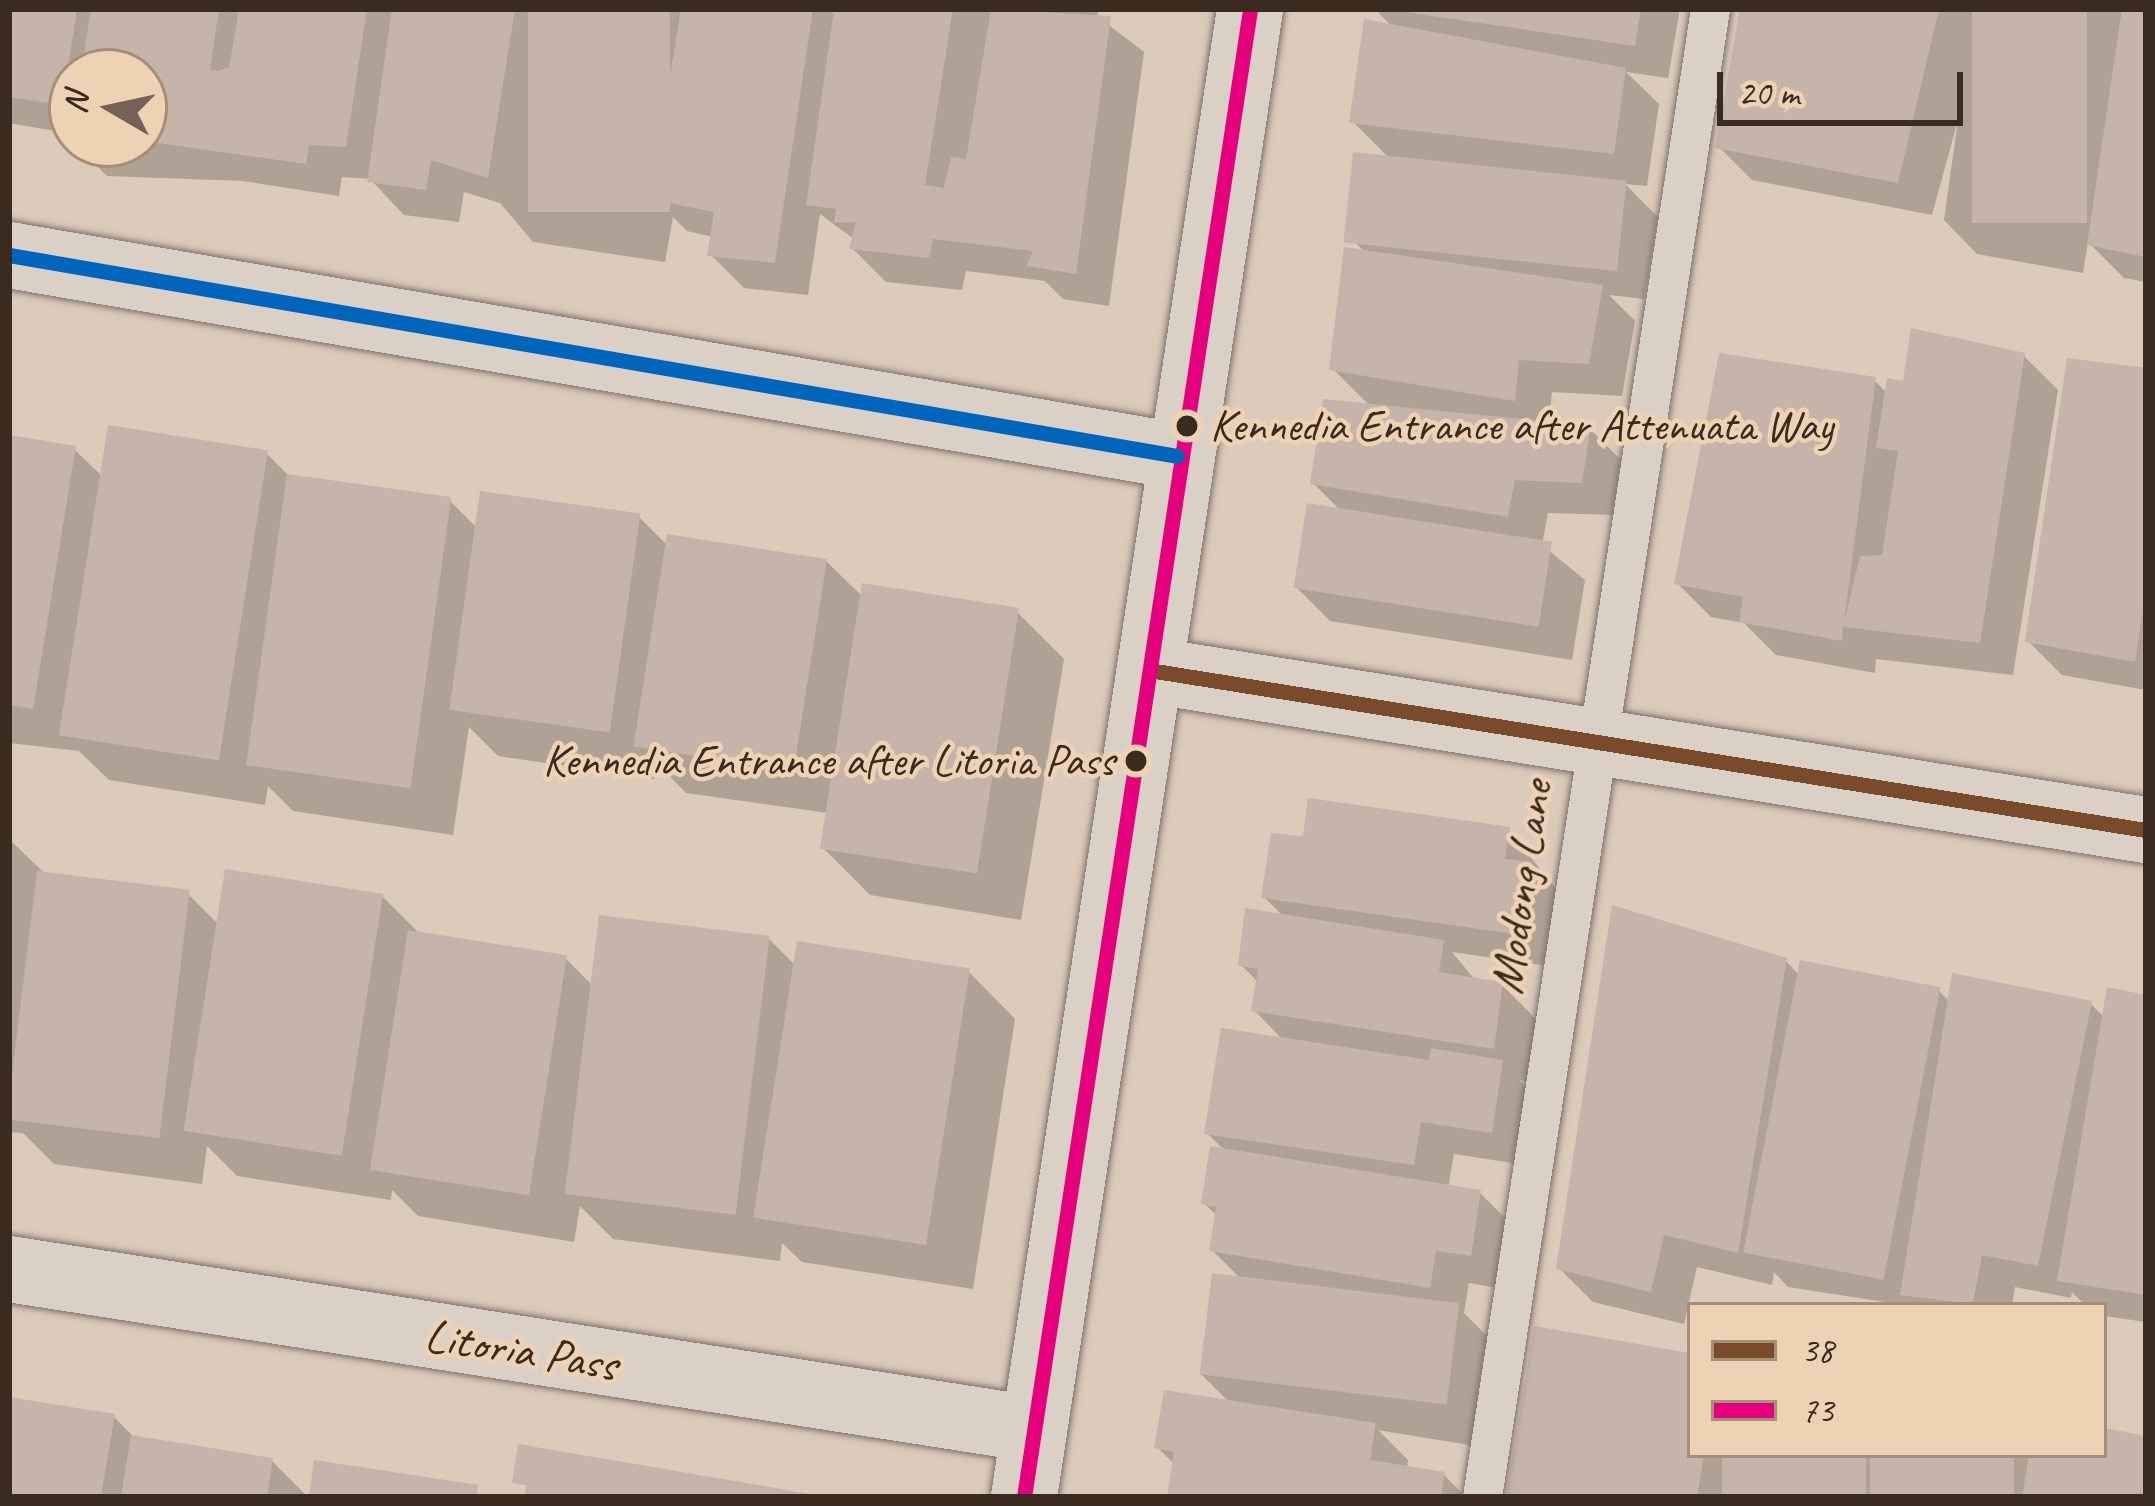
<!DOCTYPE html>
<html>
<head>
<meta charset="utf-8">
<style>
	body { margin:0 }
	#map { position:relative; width:2155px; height:1506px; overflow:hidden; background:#dccabb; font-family:Caveat,sans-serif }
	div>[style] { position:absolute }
	.shadow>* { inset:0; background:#0003 }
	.building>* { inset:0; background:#c6b3a9; transform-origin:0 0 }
	.roads { filter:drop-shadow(0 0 3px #7e736a) drop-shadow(0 0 3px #7e736a) }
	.service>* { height:39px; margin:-19.5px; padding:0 19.5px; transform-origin:19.5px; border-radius:19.5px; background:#dad0c5 }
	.minor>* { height:66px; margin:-33px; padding:0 33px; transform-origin:33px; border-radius:33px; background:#dad0c5 }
	.bus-1>* { height:15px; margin:-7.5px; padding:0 7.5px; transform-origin:7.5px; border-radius:7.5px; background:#7a4b2a }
	.bus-2>* { height:15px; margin:-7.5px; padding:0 7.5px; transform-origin:7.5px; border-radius:7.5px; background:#e5007d }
	.bus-3>* { height:15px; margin:-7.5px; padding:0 7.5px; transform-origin:7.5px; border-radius:7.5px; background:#0065bd }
	.dots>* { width:33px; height:33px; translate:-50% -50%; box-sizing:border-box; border:6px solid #edd3b4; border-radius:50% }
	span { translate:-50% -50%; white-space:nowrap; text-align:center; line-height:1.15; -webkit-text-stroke:9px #edd3b4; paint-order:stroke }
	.bus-label { font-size:45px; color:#3b2a1e }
	.left { translate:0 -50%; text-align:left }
	.right { translate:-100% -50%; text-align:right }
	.street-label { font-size:48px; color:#3b2a1e }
	.frame { position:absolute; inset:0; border:12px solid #3b2a1e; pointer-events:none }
	.legend { position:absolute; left:1687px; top:1302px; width:420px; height:156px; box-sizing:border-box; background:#edd3b4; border:3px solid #a68f78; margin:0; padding:15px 21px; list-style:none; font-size:36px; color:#3b2a1e }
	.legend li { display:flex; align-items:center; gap:24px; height:60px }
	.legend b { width:60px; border:3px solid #a68f78 }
	.north { position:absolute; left:48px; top:48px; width:120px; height:120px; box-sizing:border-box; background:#edd3b4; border:3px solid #a68f78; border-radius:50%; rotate:279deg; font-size:33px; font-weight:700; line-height:48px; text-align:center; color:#3b2a1e }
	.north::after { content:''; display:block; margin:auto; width:42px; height:54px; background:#736255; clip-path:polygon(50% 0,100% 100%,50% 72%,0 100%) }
	.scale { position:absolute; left:1717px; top:72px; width:246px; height:54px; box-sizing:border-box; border:6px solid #3b2a1e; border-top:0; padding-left:15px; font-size:36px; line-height:42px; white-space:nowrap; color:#3b2a1e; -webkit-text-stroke:9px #edd3b4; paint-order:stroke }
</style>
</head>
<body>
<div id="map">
	<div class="shadow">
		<div style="clip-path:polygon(9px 9px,829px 9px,836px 16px,837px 9px,1099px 9px,1097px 16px,1144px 52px,1109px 306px,1063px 299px,1045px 281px,966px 271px,962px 290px,886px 282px,852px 248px,854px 239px,820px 214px,808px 295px,744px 288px,711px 255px,713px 237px,687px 231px,673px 217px,665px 262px,533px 242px,500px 203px,464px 192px,459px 222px,404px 215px,370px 179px,342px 177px,339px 196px,243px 181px,107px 176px,75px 144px,144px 144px,144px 72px,72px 72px,72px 134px,9px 123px)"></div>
		<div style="clip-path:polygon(1375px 9px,1680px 9px,1668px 78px,1626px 72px,1659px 104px,1647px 186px,1625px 184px,1658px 217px,1644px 299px,1609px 295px,1635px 321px,1622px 396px,1552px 392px,1549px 425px,1590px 429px,1624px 463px,1615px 515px,1548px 513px,1542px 545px,1585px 580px,1572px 660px,1330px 621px,1296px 587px,1342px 512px,1313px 483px,1371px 407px,1332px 368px,1366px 254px,1354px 241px,1390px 159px,1352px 121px,1393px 28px)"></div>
		<div style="clip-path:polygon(1743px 9px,2146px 9px,2146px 282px,2124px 278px,2088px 242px,2083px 273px,1977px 254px,1944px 220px,1958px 120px,1932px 215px,1752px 180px,1719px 147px)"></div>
		<div style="clip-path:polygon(2024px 356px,2058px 390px,2013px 675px,1876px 659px,1875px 673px,1776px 655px,1744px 623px,1711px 617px,1677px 583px,1874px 380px,1887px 393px)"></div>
		<div style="clip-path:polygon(2146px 371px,2146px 690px,2062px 675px,2028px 641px)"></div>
		<div style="clip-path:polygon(9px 438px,74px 449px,103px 477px,266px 453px,290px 477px,450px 501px,478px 529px,639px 517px,669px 547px,826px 561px,863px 597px,1017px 612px,1064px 659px,1021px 920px,870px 895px,823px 848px,828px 813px,686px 793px,657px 763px,654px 779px,498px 756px,469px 727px,453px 835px,293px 811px,268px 786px,265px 805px,109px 780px,79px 751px,9px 743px)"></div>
		<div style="clip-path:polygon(1509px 830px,1564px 899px,1555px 967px,1452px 952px,1476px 981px,1502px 985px,1536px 1019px,1527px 1081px,1519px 1080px,1536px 1096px,1525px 1165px,1454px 1154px,1448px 1188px,1480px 1193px,1514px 1227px,1504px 1289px,1469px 1283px,1464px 1313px,1492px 1341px,1475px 1446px,1378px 1430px,1408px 1460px,1407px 1469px,1444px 1475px,1466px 1497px,1170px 1497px,1175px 1465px,1157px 1447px,1230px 1403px,1200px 1373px,1243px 1281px,1212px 1250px,1217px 1216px,1204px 1203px,1225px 1151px,1207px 1133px,1284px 1041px,1254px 1010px,1259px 983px,1241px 965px,1285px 918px,1264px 897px,1306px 840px)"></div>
		<div style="clip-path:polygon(9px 839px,46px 875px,188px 894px,220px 926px,382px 896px,421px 935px,566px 959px,593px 986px,769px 939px,796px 966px,969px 972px,1015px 1019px,973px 1289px,802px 1262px,782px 1243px,780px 1261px,613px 1239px,580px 1206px,574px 1242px,418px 1216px,392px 1190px,391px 1200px,237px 1176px,207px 1146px,202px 1184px,54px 1164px,23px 1133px,9px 1132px)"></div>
		<div style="clip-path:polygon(1785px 960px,1800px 976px,1939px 991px,1950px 1002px,2091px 1004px,2105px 1018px,2146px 998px,2146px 1322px,2104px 1316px,2104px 1305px,2085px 1305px,2072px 1292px,2071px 1298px,2015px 1287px,2012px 1305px,1904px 1305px,1788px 1287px,1774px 1272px,1772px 1285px,1697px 1267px,1684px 1324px,1593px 1302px,1559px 1268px)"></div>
		<div style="clip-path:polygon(1690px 1356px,1690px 1455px,2104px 1455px,2104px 1431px,2146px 1439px,2146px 1497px,1509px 1497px)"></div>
		<div style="clip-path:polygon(9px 1400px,114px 1417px,136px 1439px,272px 1461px,308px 1497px,9px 1497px)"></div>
	</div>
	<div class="building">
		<div style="clip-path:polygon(9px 9px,77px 9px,62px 105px,9px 97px)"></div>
		<div style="clip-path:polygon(91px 9px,219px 9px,210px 70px,218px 71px,229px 67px,239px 9px,367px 9px,346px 147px,309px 145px,306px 164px,144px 141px,144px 72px,81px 72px)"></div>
		<div style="clip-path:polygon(392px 9px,515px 9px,488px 178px,431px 160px,426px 190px,367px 182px)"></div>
		<div style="left:528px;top:9px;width:142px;height:203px"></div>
		<div style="clip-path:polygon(681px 9px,813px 9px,775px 263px,707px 256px,714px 212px,650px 199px)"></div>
		<div style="clip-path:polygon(834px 9px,953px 9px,925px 185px,944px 188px,951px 157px,966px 159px,991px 9px,1111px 16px,1076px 274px,1026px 266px,1033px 251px,933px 239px,929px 258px,849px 249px,856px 222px,834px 223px,836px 209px,806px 205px)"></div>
		<div style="clip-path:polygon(1386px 9px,1641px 9px,1635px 46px)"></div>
		<div style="clip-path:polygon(1740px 9px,1939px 9px,1898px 183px,1715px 148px)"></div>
		<div style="left:1972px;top:9px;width:115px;height:214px"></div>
		<div style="clip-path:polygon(2122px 9px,2146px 9px,2146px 257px,2087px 245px)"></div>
		<div style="clip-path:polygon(1364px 19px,1626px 68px,1614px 154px,1349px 123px)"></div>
		<div style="left:1353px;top:152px;width:275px;height:91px;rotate:6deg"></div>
		<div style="clip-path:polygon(1344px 247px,1603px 285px,1589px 364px,1519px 360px,1515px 401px,1329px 370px)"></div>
		<div style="clip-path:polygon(1911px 328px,2025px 353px,1980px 643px,1843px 627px,1842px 641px,1739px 622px,1743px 597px,1674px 584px,1719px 353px,1876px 377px,1844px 622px,1860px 556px,1882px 555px,1898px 451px,1876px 448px,1887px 378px,1903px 381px)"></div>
		<div style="clip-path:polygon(2067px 358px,2146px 368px,2146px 591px,2135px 662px,2025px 642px)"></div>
		<div style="clip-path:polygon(1323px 399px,1591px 426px,1582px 483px,1515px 480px,1508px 517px,1310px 484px)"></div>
		<div style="left:108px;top:425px;width:162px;height:314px;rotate:9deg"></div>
		<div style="clip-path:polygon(9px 435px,76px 446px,33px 709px,9px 705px)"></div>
		<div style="left:287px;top:474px;width:166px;height:294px;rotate:8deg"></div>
		<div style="left:480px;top:491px;width:162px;height:221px;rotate:8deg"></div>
		<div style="left:1307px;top:503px;width:248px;height:86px;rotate:9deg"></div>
		<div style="left:667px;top:534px;width:162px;height:215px;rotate:9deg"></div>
		<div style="left:862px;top:583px;width:159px;height:269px;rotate:9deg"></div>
		<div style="clip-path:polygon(1308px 798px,1510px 827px,1505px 859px,1532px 862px,1522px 935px,1261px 898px,1271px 833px,1303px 836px)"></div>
		<div style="left:225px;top:869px;width:160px;height:265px;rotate:9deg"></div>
		<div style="left:37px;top:871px;width:154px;height:250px;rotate:7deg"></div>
		<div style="clip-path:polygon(1612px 905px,1787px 958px,1738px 1253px,1664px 1235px,1651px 1292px,1556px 1269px)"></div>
		<div style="clip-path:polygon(1245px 908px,1444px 940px,1439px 972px,1503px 982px,1494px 1049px,1251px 1011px,1258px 969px,1238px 966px)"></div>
		<div style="left:599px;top:915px;width:172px;height:281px;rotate:7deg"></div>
		<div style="left:408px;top:930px;width:161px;height:243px;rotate:9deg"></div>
		<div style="left:797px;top:941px;width:175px;height:280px;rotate:9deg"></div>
		<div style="left:1800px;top:960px;width:143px;height:298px;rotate:11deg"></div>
		<div style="clip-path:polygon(1952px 973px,2092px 1001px,2038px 1266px,1982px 1255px,1973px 1304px,1900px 1295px)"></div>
		<div style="clip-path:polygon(2107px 987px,2146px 995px,2146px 1295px,2057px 1281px)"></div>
		<div style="clip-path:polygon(1221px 1028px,1429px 1060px,1431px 1048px,1503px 1060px,1492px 1133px,1421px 1122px,1414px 1165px,1204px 1134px)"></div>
		<div style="clip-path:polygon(1210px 1146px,1481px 1190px,1471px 1256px,1436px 1251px,1430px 1288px,1209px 1251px,1216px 1207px,1201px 1204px)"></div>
		<div style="left:1212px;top:1273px;width:249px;height:102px;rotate:7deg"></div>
		<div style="clip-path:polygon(1534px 1326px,1690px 1353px,1690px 1455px,1704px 1455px,1697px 1497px,1506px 1497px)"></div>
		<div style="clip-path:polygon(1164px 1390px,1376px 1423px,1370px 1460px,1445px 1472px,1441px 1497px,1167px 1497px,1174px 1452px,1154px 1448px)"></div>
		<div style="clip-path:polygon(9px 1397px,115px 1414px,101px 1497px,9px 1497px)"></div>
		<div style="clip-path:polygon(2104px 1428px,2146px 1436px,2146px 1497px,2022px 1497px,2029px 1455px,2104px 1455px)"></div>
		<div style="clip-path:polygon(131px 1435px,273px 1458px,267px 1497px,121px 1497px)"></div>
		<div style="clip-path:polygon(518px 1444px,816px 1495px,816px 1497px,524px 1497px,526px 1485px,512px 1483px)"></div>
		<div style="left:1722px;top:1455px;width:144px;height:43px"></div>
		<div style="left:1870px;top:1455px;width:144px;height:43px"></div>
		<div style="clip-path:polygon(314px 1460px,478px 1485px,476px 1497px,309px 1497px)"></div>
	</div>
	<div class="roads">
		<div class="service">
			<div style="left:1482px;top:1497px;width:1505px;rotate:-81.29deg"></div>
		</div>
		<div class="minor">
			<div style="left:9px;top:255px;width:1185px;rotate:9.76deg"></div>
			<div style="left:1155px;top:671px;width:1004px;rotate:9.12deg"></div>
			<div style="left:9px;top:1269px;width:1036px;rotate:8.88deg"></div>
			<div style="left:1024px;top:1497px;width:1505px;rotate:-81.36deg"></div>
		</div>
	</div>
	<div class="bus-1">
		<div style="left:1155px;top:671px;width:1004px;rotate:9.12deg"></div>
	</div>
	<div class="bus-2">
		<div style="left:1024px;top:1497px;width:1505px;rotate:-81.36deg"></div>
	</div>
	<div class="bus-3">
		<div style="left:9px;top:255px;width:1185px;rotate:9.76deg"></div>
	</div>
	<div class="dots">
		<div style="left:1187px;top:426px;background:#3b2a1e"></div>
		<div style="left:1136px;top:761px;background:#3b2a1e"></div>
	</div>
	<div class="bus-label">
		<span class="left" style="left:1210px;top:426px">Kennedia Entrance after Attenuata Way</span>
		<span class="right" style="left:1114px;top:761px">Kennedia Entrance after Litoria Pass</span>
	</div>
	<div class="street-label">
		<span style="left:1521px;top:887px;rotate:-82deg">Modong Lane</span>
		<span style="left:521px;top:1350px;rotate:9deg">Litoria Pass</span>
	</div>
	<div class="frame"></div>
	<ul class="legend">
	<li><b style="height:15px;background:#7a4b2a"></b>38</li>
	<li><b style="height:15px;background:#e5007d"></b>73</li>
	</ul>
	<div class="north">N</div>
	<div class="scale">20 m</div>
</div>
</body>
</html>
